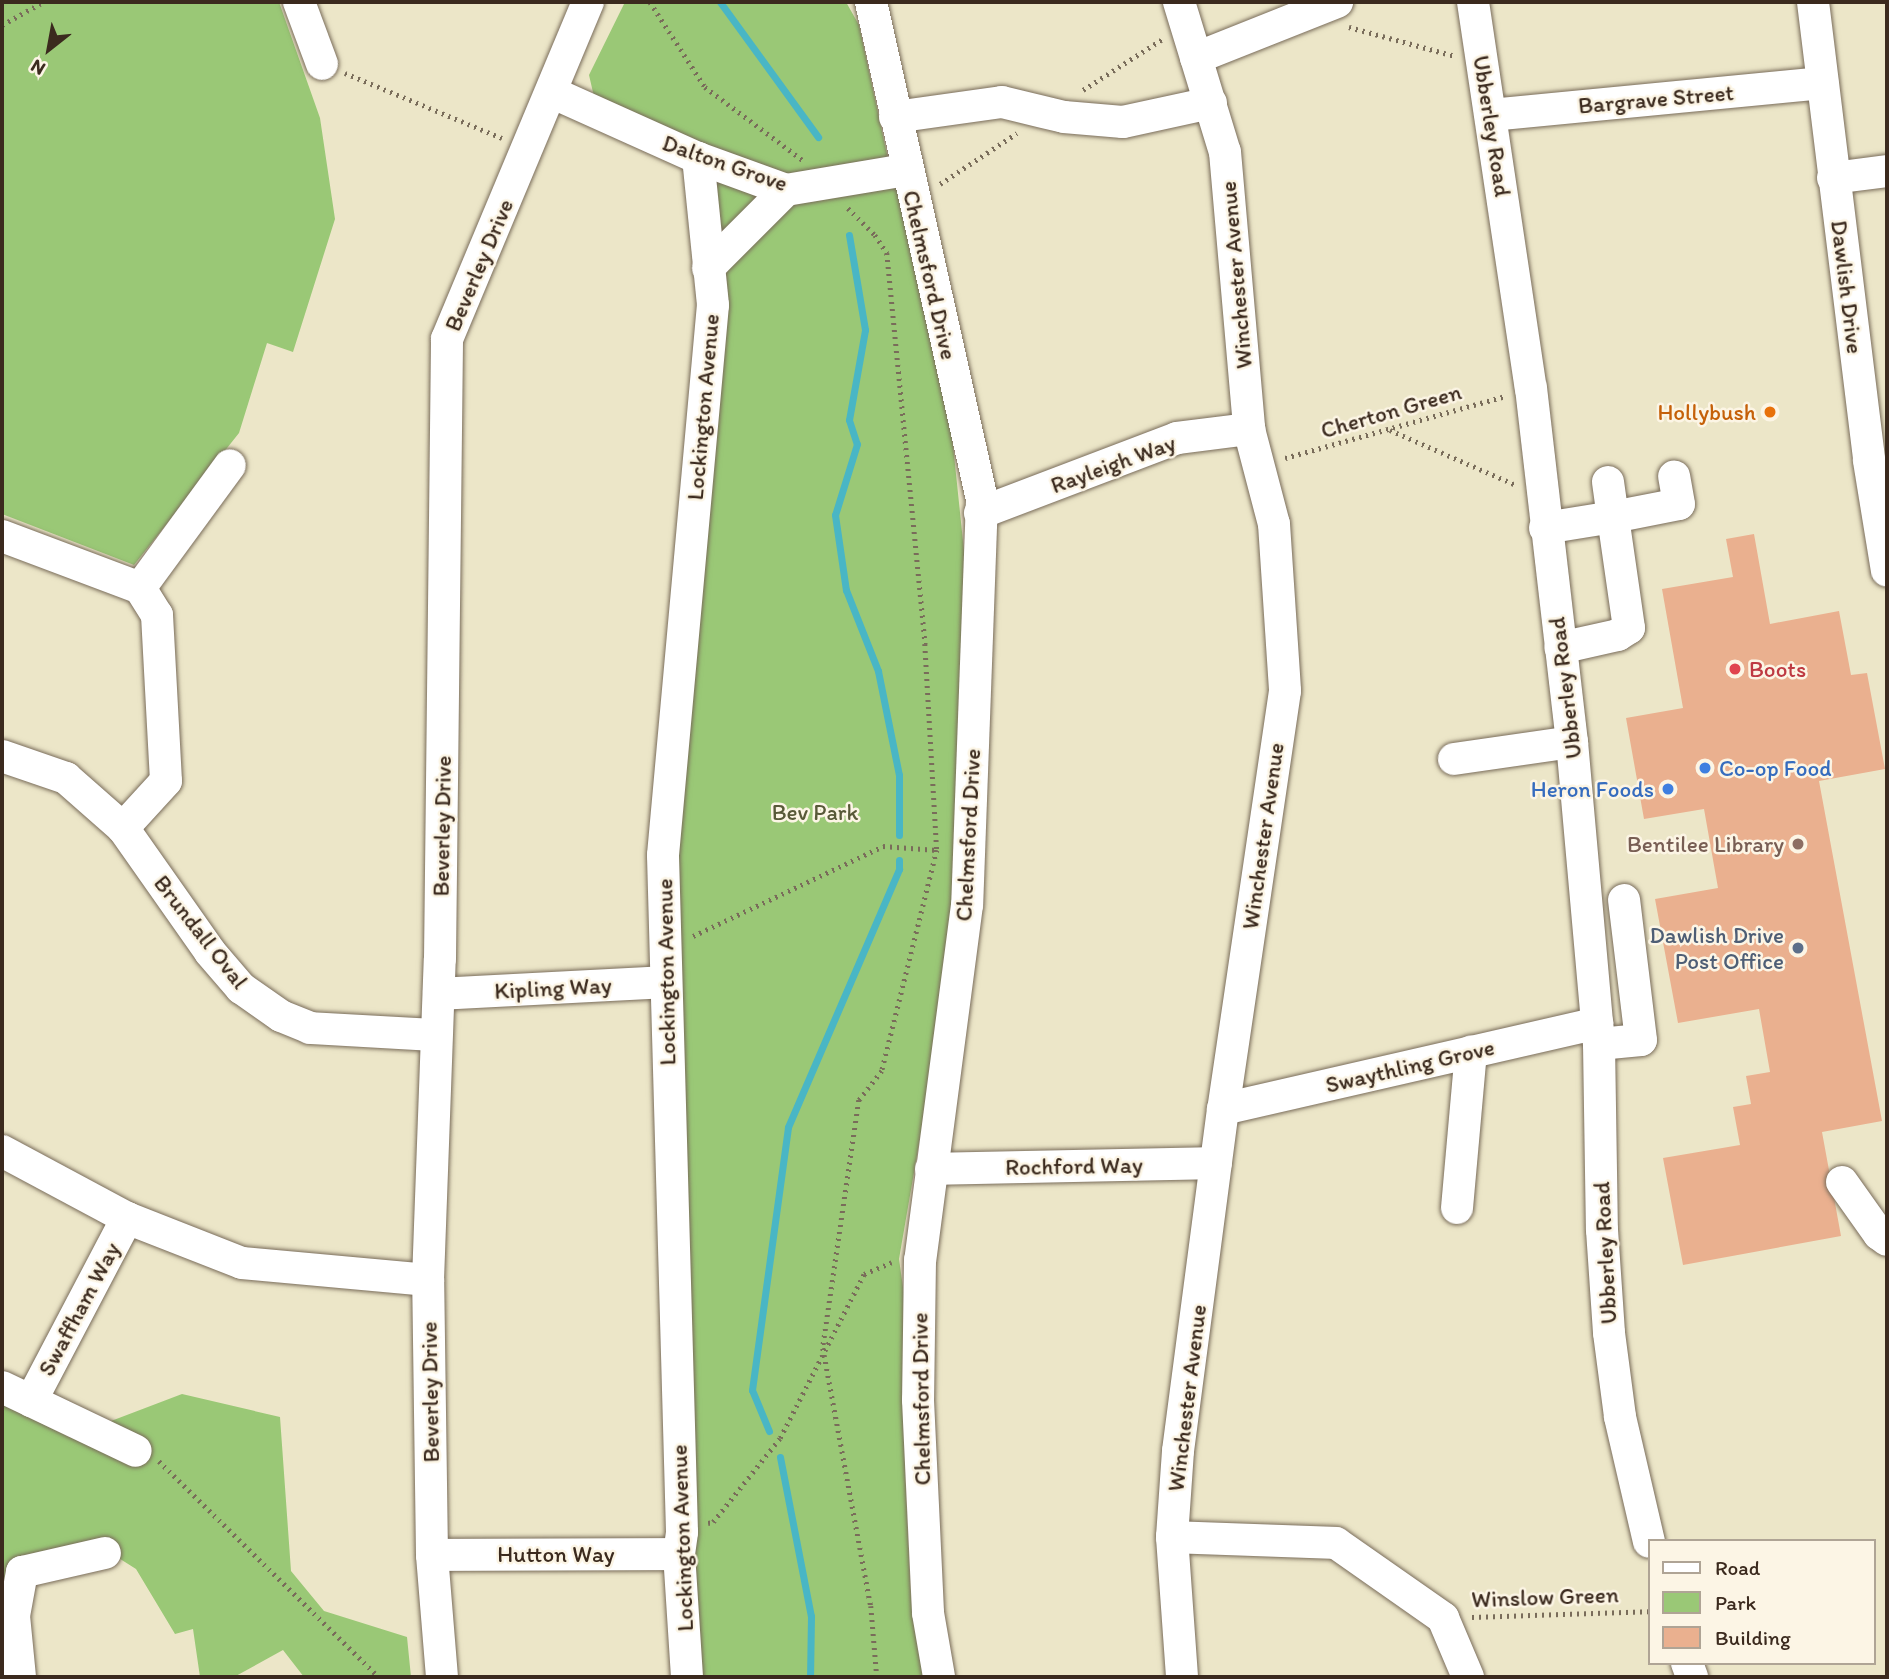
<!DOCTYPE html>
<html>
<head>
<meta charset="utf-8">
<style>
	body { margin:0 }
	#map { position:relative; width:1889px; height:1679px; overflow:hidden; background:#ece6c8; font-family:Itim,sans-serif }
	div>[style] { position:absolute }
	.green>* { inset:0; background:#9ac876 }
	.stream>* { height:7px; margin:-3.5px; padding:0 3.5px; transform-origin:3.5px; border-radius:3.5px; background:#49b6c5 }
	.building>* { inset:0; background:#eab08f }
	.path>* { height:4.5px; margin-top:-2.25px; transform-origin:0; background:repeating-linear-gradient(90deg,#796c5a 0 2px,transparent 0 7px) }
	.roads { filter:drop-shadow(0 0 2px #796c5a) drop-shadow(0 0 2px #796c5a) }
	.minor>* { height:32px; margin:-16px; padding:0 16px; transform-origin:16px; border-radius:16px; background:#fff }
	.dots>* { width:19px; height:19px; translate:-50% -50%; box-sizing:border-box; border:4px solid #fcf5e5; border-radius:50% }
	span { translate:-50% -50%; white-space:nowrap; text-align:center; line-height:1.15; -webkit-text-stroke:5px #fcf5e5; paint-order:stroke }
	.street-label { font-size:23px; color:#3b2a1e }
	.food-label { font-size:23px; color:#c56008 }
	.right { translate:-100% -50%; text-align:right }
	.health-label { font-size:23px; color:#be3a42 }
	.left { translate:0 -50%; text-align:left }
	.shop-label { font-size:23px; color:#366cbe }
	.park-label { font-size:23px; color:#585938 }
	.education-label { font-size:23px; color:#785e54 }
	.service-label { font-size:23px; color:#4e5e75 }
	.frame { position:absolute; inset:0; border:4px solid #3b2a1e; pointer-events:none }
	.legend { position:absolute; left:1648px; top:1539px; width:228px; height:126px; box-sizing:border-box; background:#fcf5e5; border:2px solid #afa495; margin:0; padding:9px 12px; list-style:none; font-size:21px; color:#3b2a1e }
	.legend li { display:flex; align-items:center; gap:14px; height:35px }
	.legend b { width:35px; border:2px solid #afa495 }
	.north { position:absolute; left:14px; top:14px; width:70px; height:70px; -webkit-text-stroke:5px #fcf5e5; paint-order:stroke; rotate:211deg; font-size:19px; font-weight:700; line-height:28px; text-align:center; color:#3b2a1e }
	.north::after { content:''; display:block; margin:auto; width:24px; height:32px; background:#3b2a1e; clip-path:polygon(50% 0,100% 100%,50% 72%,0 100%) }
</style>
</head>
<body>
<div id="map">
	<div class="green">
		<div style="clip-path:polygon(2px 2px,279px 2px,320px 118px,335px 219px,293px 352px,267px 343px,239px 433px,134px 565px,2px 514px)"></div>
		<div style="clip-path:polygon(625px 2px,846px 2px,859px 25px,891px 173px,908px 218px,951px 426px,964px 551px,966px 699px,952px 953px,899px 1259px,908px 1323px,905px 1468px,911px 1599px,924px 1677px,697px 1677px,671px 946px,709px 148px,595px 101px,589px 75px)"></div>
		<div style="clip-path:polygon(182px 1394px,280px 1417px,291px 1571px,324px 1611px,407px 1637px,411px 1677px,304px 1677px,283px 1650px,234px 1677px,200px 1677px,193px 1629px,175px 1634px,136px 1569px,106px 1550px,18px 1568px,2px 1588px,2px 1404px,69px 1437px)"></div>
	</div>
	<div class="stream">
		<div style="left:720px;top:2px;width:167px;rotate:54deg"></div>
		<div style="left:849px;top:235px;width:96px;rotate:80.4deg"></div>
		<div style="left:865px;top:330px;width:91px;rotate:100.1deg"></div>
		<div style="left:849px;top:420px;width:25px;rotate:72deg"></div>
		<div style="left:857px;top:444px;width:74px;rotate:107.2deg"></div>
		<div style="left:835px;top:515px;width:76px;rotate:81.7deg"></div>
		<div style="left:846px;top:590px;width:87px;rotate:68.4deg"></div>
		<div style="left:878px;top:671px;width:106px;rotate:78.6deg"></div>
		<div style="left:899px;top:775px;width:60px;rotate:90deg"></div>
		<div style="left:769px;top:1431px;width:44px;rotate:-112.5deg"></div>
		<div style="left:752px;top:1390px;width:265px;rotate:-82.2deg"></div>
		<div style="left:788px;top:1127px;width:281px;rotate:-66.7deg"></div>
		<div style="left:899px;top:869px;width:9px;rotate:-90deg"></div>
		<div style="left:780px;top:1457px;width:162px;rotate:79deg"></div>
		<div style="left:811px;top:1616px;width:61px;rotate:90.9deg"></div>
	</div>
	<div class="building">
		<div style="clip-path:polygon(1754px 534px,1770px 624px,1839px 611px,1851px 675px,1867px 673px,1885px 769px,1819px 781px,1882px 1121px,1822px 1132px,1841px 1236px,1683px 1265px,1663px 1158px,1740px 1145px,1733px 1107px,1751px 1104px,1746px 1076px,1770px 1072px,1759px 1009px,1678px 1023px,1655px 899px,1718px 888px,1704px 809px,1644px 819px,1626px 718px,1683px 708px,1662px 589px,1733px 577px,1726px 539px)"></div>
	</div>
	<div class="path">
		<div style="left:650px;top:2px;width:101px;rotate:57.1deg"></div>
		<div style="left:705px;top:87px;width:124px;rotate:36.8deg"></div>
		<div style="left:2px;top:25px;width:47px;rotate:-29.3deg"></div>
		<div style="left:1349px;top:27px;width:110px;rotate:15.3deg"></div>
		<div style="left:345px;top:73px;width:170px;rotate:22.5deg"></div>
		<div style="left:1083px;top:90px;width:96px;rotate:-32.7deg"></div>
		<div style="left:940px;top:184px;width:92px;rotate:-33.5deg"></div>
		<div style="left:848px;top:208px;width:38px;rotate:45deg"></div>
		<div style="left:875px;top:235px;width:22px;rotate:56deg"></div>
		<div style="left:887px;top:253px;width:393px;rotate:84.4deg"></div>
		<div style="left:925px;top:644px;width:206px;rotate:86.7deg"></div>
		<div style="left:937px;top:850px;width:228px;rotate:104deg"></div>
		<div style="left:882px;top:1071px;width:37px;rotate:128deg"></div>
		<div style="left:859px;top:1100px;width:251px;rotate:98.3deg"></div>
		<div style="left:823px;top:1348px;width:262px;rotate:79.5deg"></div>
		<div style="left:871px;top:1606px;width:71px;rotate:85.2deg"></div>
		<div style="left:1390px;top:430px;width:137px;rotate:23.6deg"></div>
		<div style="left:1285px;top:458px;width:230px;rotate:-15.7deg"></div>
		<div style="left:693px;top:936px;width:210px;rotate:-25.3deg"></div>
		<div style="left:883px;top:846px;width:54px;rotate:4.2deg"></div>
		<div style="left:159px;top:1461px;width:308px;rotate:44.5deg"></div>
		<div style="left:708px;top:1523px;width:5px;rotate:-11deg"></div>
		<div style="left:713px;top:1522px;width:107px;rotate:-51.4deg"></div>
		<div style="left:780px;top:1438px;width:184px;rotate:-62.9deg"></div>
		<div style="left:864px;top:1274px;width:30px;rotate:-23deg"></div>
		<div style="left:1472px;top:1617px;width:177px;rotate:-1.9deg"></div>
	</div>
	<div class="roads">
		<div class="minor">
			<div style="left:299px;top:2px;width:66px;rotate:69.6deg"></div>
			<div style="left:871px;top:2px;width:510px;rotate:77.43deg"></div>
			<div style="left:982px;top:500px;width:405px;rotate:92.1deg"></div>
			<div style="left:967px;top:905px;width:358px;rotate:97.5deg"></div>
			<div style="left:920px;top:1260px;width:140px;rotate:90.8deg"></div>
			<div style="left:918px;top:1400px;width:213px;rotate:87.3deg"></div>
			<div style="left:928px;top:1613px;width:65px;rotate:80.2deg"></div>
			<div style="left:1179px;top:2px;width:157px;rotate:73deg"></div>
			<div style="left:1225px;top:152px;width:278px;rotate:85deg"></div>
			<div style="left:1249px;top:429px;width:98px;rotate:75.3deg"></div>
			<div style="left:1274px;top:524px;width:167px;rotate:86.2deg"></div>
			<div style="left:1285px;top:691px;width:423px;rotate:98.4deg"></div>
			<div style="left:1223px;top:1109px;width:345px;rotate:97.5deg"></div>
			<div style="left:1178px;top:1451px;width:86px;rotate:94deg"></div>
			<div style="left:1172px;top:1537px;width:140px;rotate:85.9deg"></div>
			<div style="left:1473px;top:2px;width:390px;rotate:81.5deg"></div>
			<div style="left:1531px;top:388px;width:356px;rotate:83.4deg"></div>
			<div style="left:1572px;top:742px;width:303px;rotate:84.9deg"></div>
			<div style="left:1599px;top:1044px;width:186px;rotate:89.1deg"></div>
			<div style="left:1602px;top:1230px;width:103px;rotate:86.1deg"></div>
			<div style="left:1609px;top:1333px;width:85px;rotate:82.5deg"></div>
			<div style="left:1620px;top:1417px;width:128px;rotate:76.9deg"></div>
			<div style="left:1813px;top:2px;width:462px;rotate:83deg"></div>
			<div style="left:1869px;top:461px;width:111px;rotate:80.7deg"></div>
			<div style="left:1196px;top:58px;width:152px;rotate:-21.7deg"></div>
			<div style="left:551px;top:92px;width:161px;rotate:24.2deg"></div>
			<div style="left:698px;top:158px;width:94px;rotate:20deg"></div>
			<div style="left:786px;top:190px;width:122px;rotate:-9.5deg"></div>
			<div style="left:1491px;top:115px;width:333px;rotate:-5.5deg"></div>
			<div style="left:895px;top:117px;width:108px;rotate:-8deg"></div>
			<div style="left:1002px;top:102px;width:64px;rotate:13.6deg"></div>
			<div style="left:1064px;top:117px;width:59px;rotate:4.8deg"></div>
			<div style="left:1123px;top:122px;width:90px;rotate:-12.2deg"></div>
			<div style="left:1833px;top:178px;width:54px;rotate:-7.4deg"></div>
			<div style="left:708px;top:268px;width:110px;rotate:-45deg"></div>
			<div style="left:1608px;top:482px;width:35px;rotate:82deg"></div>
			<div style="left:1613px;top:517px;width:67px;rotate:-11.1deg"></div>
			<div style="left:1679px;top:504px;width:28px;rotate:-100deg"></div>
			<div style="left:980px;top:513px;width:211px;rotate:-20.8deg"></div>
			<div style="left:1177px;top:438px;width:73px;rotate:-7.1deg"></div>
			<div style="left:1545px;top:528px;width:69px;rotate:-9.2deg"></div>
			<div style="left:1613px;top:517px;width:112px;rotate:81.8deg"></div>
			<div style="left:1629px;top:628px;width:13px;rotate:148deg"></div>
			<div style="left:1618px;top:635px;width:59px;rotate:167.4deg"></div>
			<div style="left:2px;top:536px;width:147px;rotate:20.6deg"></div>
			<div style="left:140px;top:588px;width:32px;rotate:58deg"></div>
			<div style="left:157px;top:615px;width:166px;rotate:86.9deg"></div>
			<div style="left:166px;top:781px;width:64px;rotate:132.5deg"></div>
			<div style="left:140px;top:588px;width:152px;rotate:-53.8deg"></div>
			<div style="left:2px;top:756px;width:68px;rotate:19deg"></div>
			<div style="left:66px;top:778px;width:76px;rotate:41.3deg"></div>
			<div style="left:123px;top:828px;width:151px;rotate:54.9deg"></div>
			<div style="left:210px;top:952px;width:48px;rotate:49.3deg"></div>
			<div style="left:241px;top:988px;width:49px;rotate:35deg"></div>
			<div style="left:281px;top:1016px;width:31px;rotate:22deg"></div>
			<div style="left:310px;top:1028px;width:126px;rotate:3.2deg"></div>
			<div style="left:1454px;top:759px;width:119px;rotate:-8.2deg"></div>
			<div style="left:439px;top:994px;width:227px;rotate:-3deg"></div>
			<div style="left:1599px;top:1044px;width:42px;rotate:-5.4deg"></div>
			<div style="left:1641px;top:1040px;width:141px;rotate:-96.9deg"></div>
			<div style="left:1223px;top:1109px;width:384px;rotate:-12.9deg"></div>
			<div style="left:2px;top:1151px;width:142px;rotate:28.2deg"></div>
			<div style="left:127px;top:1218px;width:123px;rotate:21.4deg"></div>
			<div style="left:242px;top:1263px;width:187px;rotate:5.2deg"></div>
			<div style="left:931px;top:1169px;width:285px;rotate:-1.2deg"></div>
			<div style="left:1842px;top:1182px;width:64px;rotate:54.6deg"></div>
			<div style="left:1879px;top:1234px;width:10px;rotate:37deg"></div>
			<div style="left:1457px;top:1208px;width:157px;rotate:-84.9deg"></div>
			<div style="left:2px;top:1387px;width:148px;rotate:25.5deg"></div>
			<div style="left:31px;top:1401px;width:207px;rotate:-62.3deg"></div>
			<div style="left:1172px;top:1537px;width:164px;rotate:2.1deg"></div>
			<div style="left:1336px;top:1543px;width:131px;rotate:35deg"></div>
			<div style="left:1443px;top:1618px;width:64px;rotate:67deg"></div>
			<div style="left:432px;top:1555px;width:247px;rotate:-0.2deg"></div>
			<div style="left:1687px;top:1663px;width:15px;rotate:70deg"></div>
			<div style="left:20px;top:1677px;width:61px;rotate:-95.6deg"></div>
			<div style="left:14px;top:1616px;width:45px;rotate:-79.7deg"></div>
			<div style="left:22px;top:1572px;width:85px;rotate:-12.9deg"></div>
			<div style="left:442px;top:1677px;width:122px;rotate:-94.7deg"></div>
			<div style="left:432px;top:1555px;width:275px;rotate:-90.8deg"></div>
			<div style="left:428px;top:1280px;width:321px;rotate:-87.9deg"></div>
			<div style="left:440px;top:959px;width:620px;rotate:-89.35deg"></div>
			<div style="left:447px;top:339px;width:365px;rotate:-67.3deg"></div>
			<div style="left:687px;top:1677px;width:123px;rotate:-93.7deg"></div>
			<div style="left:679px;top:1554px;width:22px;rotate:-82deg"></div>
			<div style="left:682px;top:1532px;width:677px;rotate:-91.61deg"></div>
			<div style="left:663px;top:855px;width:552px;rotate:-84.81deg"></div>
			<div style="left:713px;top:305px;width:148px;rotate:-95.8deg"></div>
		</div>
	</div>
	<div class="dots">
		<div style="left:1770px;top:412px;background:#e8710a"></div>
		<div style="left:1735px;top:669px;background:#e0444e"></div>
		<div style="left:1705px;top:768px;background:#3f7fe0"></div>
		<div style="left:1668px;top:789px;background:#3f7fe0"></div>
		<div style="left:1798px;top:844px;background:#8d6e63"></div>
		<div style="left:1798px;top:948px;background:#5c6f8a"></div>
	</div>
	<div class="street-label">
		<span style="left:1656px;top:99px;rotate:-5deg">Bargrave Street</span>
		<span style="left:1492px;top:126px;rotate:81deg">Ubberley Road</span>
		<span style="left:725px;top:163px;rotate:19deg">Dalton Grove</span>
		<span style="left:479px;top:265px;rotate:-67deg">Beverley Drive</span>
		<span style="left:930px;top:275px;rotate:77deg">Chelmsford Drive</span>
		<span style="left:1236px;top:275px;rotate:-95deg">Winchester Avenue</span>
		<span style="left:1847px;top:287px;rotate:83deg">Dawlish Drive</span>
		<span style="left:703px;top:407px;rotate:-85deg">Lockington Avenue</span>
		<span style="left:1391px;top:411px;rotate:-16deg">Cherton Green</span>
		<span style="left:1113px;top:464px;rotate:-20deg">Rayleigh Way</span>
		<span style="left:1565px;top:688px;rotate:-97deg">Ubberley Road</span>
		<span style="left:442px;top:826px;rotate:-89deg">Beverley Drive</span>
		<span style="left:968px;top:835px;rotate:-87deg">Chelmsford Drive</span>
		<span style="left:1263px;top:836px;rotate:-82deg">Winchester Avenue</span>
		<span style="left:201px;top:932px;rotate:52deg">Brundall Oval</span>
		<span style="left:666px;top:972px;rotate:-91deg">Lockington Avenue</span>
		<span style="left:553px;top:988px;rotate:-3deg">Kipling Way</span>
		<span style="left:1410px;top:1066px;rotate:-13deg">Swaythling Grove</span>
		<span style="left:1074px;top:1166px;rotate:-1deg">Rochford Way</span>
		<span style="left:1605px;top:1253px;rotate:-93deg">Ubberley Road</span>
		<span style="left:79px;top:1309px;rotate:-62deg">Swaffham Way</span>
		<span style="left:430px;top:1392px;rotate:-91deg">Beverley Drive</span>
		<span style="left:1187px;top:1398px;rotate:-83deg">Winchester Avenue</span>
		<span style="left:921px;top:1399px;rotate:-91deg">Chelmsford Drive</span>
		<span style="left:682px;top:1538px;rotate:-92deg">Lockington Avenue</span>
		<span style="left:556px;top:1554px">Hutton Way</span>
		<span style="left:1545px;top:1597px;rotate:-2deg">Winslow Green</span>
	</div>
	<div class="food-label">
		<span class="right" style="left:1756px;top:412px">Hollybush</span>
	</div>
	<div class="health-label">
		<span class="left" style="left:1749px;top:669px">Boots</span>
	</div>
	<div class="shop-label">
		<span class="left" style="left:1719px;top:768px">Co-op Food</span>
		<span class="right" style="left:1654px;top:789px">Heron Foods</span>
	</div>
	<div class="park-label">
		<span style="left:815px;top:812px">Bev Park</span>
	</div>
	<div class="education-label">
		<span class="right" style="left:1784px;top:844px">Bentilee Library</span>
	</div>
	<div class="service-label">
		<span class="right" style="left:1784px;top:948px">Dawlish Drive<br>Post Office</span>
	</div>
	<div class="frame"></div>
	<ul class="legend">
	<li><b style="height:9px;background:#fff"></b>Road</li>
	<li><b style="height:19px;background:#9ac876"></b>Park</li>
	<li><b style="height:19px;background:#eab08f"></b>Building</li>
	</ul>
	<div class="north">N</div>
</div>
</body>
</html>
